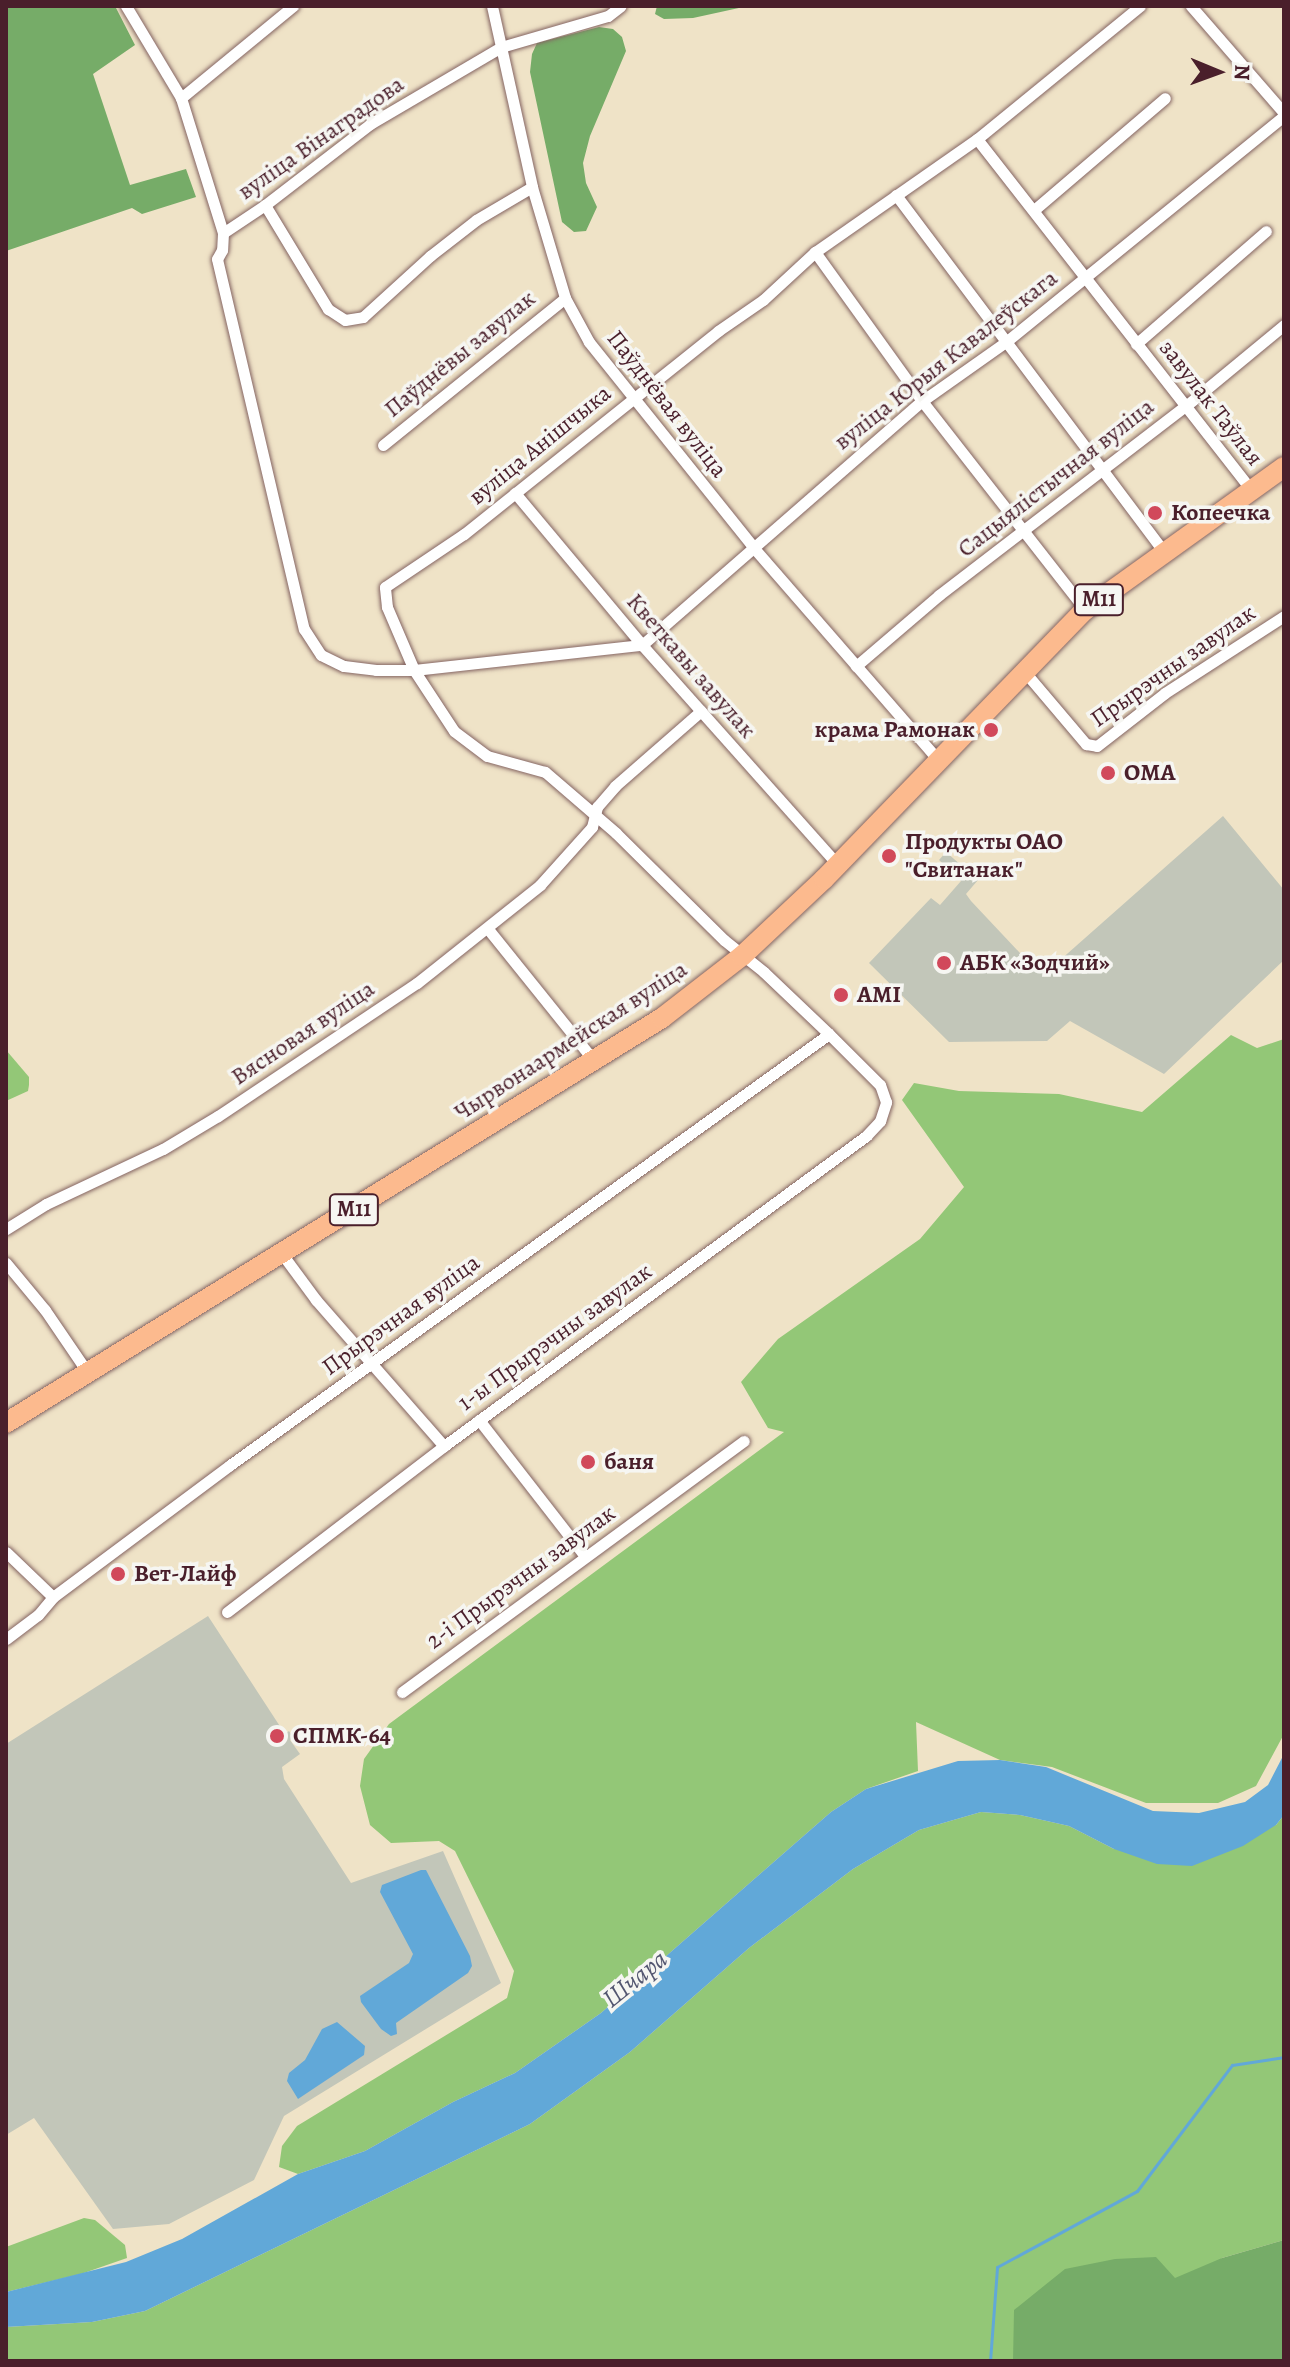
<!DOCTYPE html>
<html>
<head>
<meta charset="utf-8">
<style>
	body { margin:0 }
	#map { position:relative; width:1290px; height:2367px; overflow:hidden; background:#efe3c7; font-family:Alegreya,serif }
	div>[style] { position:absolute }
	.industrial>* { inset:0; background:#c2c6b9 }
	.green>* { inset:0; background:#93c777 }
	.forest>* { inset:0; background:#76ac68 }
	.water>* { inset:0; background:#61a8d8 }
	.stream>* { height:3px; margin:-1.5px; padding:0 1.5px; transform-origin:1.5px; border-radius:1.5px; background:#61a8d8 }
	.roads { filter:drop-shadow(0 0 2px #846462) drop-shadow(0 0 2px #846462) }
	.street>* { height:11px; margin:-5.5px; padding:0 5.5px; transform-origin:5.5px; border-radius:5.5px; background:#fff }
	.highway>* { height:20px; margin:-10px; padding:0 10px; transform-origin:10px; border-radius:10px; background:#fcba8e }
	.dots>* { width:22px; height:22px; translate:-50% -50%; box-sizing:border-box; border:4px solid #f6f6f2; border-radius:50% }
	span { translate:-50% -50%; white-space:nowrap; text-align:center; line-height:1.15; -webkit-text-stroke:7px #f6f6f2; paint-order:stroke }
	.shield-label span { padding:2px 6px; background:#f6f6f2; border:2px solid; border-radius:6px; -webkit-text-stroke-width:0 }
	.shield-label { font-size:22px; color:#4a1f2b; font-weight:700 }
	.street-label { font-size:24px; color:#4a1f2b }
	.poi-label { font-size:24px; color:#4a1f2b; font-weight:700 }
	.left { translate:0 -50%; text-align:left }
	.right { translate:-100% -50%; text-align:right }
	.water-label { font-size:26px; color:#535670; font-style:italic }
	.frame { position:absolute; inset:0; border:8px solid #4a1f2b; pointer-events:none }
	.north { position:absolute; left:1178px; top:32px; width:80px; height:80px; -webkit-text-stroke:6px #f6f6f2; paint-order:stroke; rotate:91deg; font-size:22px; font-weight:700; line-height:32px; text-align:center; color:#4a1f2b }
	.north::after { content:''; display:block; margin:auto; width:28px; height:36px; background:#4a1f2b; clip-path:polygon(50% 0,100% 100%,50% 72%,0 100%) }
</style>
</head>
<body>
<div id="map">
	<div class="industrial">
		<div style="clip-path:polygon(1223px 816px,1284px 890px,1284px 960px,1164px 1074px,1070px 1021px,1047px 1041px,949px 1042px,869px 963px,931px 898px,940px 905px,961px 881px,939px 860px,946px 852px,978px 880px,966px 894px,971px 901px,1035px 969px,1050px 969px)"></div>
		<div style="clip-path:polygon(208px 1616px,285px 1734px,289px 1731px,293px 1737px,290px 1740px,300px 1754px,282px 1767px,284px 1779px,351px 1883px,443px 1851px,501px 1983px,284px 2116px,254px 2180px,169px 2224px,113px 2229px,34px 2118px,6px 2135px,6px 1744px)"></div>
	</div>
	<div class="green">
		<div style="clip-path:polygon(1231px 1035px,1257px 1048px,1284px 1039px,1284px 1734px,1256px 1786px,1218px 1803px,1146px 1803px,1052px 1767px,1000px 1760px,916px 1722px,918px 1771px,866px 1789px,831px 1812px,601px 2013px,515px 2073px,453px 2102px,365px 2151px,298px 2174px,279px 2167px,282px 2146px,297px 2126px,507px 1998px,514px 1971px,455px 1851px,439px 1841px,391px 1843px,370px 1825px,360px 1786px,364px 1759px,389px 1724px,784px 1432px,768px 1428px,741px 1382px,778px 1339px,920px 1239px,964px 1187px,902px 1100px,914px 1083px,959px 1091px,1059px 1094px,1142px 1112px)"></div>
		<div style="clip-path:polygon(6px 1050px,29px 1077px,29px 1085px,28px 1091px,6px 1101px)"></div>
		<div style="clip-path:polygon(981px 1812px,1020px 1815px,1069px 1826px,1114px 1849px,1276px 1825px,1284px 1815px,1284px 2240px,1222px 2258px,1114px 2361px,6px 2361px,6px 2327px,92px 2322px,145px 2311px,530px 2124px,630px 2052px,749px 1948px,853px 1869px,919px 1830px)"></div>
		<div style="clip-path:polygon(84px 2218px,95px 2220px,125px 2245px,127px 2258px,81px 2274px,6px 2292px,6px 2247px)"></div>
	</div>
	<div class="forest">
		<div style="clip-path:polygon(6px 6px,115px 6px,135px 45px,93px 74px,130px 185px,186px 169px,196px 197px,142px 214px,132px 208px,6px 251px)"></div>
		<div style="clip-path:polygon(657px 6px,748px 6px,693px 18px,664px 19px,655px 14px)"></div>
		<div style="clip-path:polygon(599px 27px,613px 29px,622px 37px,626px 51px,590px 136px,583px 163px,586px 183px,597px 207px,586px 231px,574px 232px,562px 222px,530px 72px,532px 54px,537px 43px)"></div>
		<div style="clip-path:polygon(1284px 2240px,1284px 2361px,1013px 2361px,1014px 2310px,1065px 2269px,1115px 2259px,1156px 2257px,1175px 2278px,1222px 2258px)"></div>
	</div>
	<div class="water">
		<div style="clip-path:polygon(1284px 1754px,1284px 1815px,1276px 1825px,1243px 1846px,1192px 1866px,1157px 1864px,1114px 1849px,1069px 1826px,1020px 1815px,981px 1812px,919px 1830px,853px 1869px,749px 1948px,630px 2052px,530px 2124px,145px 2311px,92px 2322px,6px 2327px,6px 2292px,126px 2262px,182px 2239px,298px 2174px,365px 2151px,453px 2102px,515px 2073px,601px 2013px,831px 1812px,866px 1789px,958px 1761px,1000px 1760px,1046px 1767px,1153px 1811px,1199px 1813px,1245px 1802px,1268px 1785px)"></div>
		<div style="clip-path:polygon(421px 1870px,426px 1870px,470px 1956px,472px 1966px,468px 1973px,396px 2023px,397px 2034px,391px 2036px,381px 2029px,361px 2002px,360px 1996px,409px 1963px,413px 1954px,380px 1892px,382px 1885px)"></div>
		<div style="clip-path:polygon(337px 2022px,365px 2046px,364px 2055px,298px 2099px,287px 2081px,289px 2073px,305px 2060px,322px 2029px)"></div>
	</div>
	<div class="stream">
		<div style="left:990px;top:2361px;width:94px;rotate:-85.7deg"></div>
		<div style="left:997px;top:2267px;width:159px;rotate:-28.5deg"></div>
		<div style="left:1137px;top:2191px;width:158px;rotate:-53deg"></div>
		<div style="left:1232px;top:2065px;width:53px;rotate:-8.7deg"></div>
	</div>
	<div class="roads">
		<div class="street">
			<div style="left:126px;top:6px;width:107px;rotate:59.1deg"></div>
			<div style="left:181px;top:98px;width:141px;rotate:72.7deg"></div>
			<div style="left:223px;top:233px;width:17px;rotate:93deg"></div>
			<div style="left:222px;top:250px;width:10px;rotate:119deg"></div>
			<div style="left:217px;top:259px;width:380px;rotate:76.8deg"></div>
			<div style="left:304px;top:629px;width:31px;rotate:57deg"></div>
			<div style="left:321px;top:655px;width:25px;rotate:26deg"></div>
			<div style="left:344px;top:666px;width:32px;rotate:7deg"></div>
			<div style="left:376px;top:670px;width:38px"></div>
			<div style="left:414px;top:670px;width:229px;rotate:-6.3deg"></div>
			<div style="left:642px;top:645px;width:371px;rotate:-41.1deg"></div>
			<div style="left:922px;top:401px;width:104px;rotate:-35.2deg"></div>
			<div style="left:1007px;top:341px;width:357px;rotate:-39.1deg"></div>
			<div style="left:492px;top:6px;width:185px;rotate:77.5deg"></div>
			<div style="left:532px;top:187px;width:116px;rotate:73.4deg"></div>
			<div style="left:565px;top:298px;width:50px;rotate:61.4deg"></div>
			<div style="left:589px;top:342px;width:263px;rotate:51.3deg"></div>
			<div style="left:753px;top:547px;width:282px;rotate:49deg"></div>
			<div style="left:1191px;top:6px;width:142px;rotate:49deg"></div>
			<div style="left:181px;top:98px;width:145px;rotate:-39.4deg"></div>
			<div style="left:977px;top:139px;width:445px;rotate:52deg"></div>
			<div style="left:896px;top:195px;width:445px;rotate:53.1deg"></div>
			<div style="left:265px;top:205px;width:122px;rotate:58.8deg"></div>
			<div style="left:328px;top:309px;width:20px;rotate:33deg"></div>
			<div style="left:345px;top:320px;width:18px;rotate:-9deg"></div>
			<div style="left:363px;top:317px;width:91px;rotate:-42.3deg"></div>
			<div style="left:430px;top:256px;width:58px;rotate:-38deg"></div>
			<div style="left:476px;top:220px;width:65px;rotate:-30.5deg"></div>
			<div style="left:1034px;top:210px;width:172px;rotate:-40.5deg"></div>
			<div style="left:223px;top:233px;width:50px;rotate:-33.7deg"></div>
			<div style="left:265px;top:205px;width:133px;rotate:-37.6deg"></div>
			<div style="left:370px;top:124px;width:152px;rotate:-30.4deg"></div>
			<div style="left:501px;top:47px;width:111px;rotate:-16.2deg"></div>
			<div style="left:608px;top:16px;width:16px;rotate:-38deg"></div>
			<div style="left:815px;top:252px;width:183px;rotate:54.3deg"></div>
			<div style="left:922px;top:401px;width:265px;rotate:52deg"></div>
			<div style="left:1136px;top:344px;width:172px;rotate:-41deg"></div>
			<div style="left:383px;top:445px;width:234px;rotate:-38.9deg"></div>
			<div style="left:515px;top:493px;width:198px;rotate:50.1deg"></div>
			<div style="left:642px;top:645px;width:295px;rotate:48.3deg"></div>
			<div style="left:856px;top:666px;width:109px;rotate:-40.5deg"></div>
			<div style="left:939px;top:595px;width:312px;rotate:-37.5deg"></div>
			<div style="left:1187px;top:405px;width:126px;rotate:-39.5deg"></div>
			<div style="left:1024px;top:671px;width:96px;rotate:49.7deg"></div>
			<div style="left:1086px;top:744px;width:11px;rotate:10deg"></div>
			<div style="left:1097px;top:746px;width:86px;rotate:-37.9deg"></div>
			<div style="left:1165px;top:693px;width:142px;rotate:-32.9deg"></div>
			<div style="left:488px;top:929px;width:171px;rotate:51.2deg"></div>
			<div style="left:6px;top:1229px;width:47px;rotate:-32deg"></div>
			<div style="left:46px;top:1204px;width:129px;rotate:-25.2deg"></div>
			<div style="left:163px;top:1149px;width:64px;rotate:-31deg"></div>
			<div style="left:218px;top:1116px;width:239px;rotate:-33.8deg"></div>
			<div style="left:417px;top:983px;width:157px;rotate:-38.5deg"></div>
			<div style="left:540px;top:885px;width:78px;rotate:-48.1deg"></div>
			<div style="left:592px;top:827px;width:21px;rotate:-76deg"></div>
			<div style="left:597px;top:807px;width:28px;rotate:-49deg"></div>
			<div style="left:615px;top:786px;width:114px;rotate:-41.1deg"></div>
			<div style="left:282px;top:1254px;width:57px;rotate:53.5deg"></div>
			<div style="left:316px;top:1300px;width:194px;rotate:48.8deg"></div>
			<div style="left:6px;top:1263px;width:61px;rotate:50.3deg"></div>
			<div style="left:45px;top:1310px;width:76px;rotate:55.7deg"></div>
			<div style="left:479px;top:1420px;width:172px;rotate:52.1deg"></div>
			<div style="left:6px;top:1552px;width:65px;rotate:43.8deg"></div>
			<div style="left:227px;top:1612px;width:273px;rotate:-37.4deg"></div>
			<div style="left:444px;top:1446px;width:524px;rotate:-36.3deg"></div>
			<div style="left:866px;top:1136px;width:21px;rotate:-47deg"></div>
			<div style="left:880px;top:1121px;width:20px;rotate:-72deg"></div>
			<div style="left:886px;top:1102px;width:18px;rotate:-109deg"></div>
			<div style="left:880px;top:1085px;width:72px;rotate:-135deg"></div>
			<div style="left:829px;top:1034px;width:90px;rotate:-136.4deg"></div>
			<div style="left:764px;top:972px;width:51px;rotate:-141.3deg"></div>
			<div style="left:724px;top:940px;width:152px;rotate:-135.3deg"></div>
			<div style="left:616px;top:833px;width:94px;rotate:-139.3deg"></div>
			<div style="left:545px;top:772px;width:60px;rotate:-164.6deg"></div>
			<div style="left:487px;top:756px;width:41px;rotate:-142.9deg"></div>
			<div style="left:454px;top:731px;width:73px;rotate:-123.3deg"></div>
			<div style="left:414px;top:670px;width:69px;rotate:-113.2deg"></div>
			<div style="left:387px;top:607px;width:20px;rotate:-96deg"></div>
			<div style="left:385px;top:587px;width:95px;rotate:-33.9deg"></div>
			<div style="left:464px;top:534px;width:325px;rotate:-38.6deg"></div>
			<div style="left:718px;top:331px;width:55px;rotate:-34.6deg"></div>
			<div style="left:763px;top:300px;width:71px;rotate:-42.7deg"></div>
			<div style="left:815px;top:252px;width:198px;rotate:-34.9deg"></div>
			<div style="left:977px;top:139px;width:210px;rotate:-39.2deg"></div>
			<div style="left:6px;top:1639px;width:40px;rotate:-37deg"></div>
			<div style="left:38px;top:1615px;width:23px;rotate:-50deg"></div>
			<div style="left:53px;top:1597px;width:221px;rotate:-36.7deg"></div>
			<div style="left:230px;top:1465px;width:738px;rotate:-35.74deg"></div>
			<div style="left:402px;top:1692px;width:424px;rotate:-36.3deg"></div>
		</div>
		<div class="highway">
			<div style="left:6px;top:1423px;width:771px;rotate:-31.69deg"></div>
			<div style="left:662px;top:1018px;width:101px;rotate:-37.8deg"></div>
			<div style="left:742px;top:956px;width:112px;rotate:-43.2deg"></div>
			<div style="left:824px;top:879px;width:375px;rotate:-45.9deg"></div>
			<div style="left:1085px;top:610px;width:245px;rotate:-35.7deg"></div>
		</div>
	</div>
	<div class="dots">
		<div style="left:1155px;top:513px;background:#d1495b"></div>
		<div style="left:991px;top:730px;background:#d1495b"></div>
		<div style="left:1108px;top:773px;background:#d1495b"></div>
		<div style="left:889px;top:856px;background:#d1495b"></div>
		<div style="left:944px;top:963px;background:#d1495b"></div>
		<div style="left:841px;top:995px;background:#d1495b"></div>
		<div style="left:588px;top:1462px;background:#d1495b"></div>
		<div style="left:118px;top:1574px;background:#d1495b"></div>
		<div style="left:277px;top:1736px;background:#d1495b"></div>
	</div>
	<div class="shield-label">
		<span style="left:1099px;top:600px">М11</span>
		<span style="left:354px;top:1210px">М11</span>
	</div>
	<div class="street-label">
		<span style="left:321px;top:138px;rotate:-35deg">вуліца Вінаградова</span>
		<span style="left:460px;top:354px;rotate:-39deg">Паўднёвы завулак</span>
		<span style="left:946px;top:360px;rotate:-38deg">вуліца Юрыя Кавалеўскага</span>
		<span style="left:1211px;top:403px;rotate:52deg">завулак Таўлая</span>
		<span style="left:667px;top:404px;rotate:52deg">Паўднёвая вуліца</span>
		<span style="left:540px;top:445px;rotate:-39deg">вуліца Анішчыка</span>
		<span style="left:1056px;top:478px;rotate:-38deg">Сацыялістычная вуліца</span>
		<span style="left:691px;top:666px;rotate:49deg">Кветкавы завулак</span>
		<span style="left:1173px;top:666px;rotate:-35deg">Прырэчны завулак</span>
		<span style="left:303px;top:1033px;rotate:-34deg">Вясновая вуліца</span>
		<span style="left:571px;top:1041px;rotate:-33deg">Чырвонаармейская вуліца</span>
		<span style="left:401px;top:1315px;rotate:-36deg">Прырэчная вуліца</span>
		<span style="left:555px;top:1337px;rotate:-36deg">1-ы Прырэчны завулак</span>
		<span style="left:521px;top:1577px;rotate:-36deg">2-і Прырэчны завулак</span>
	</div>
	<div class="poi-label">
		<span class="left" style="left:1171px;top:513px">Копеечка</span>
		<span class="right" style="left:975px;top:730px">крама Рамонак</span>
		<span class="left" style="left:1124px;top:773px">ОМА</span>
		<span class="left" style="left:905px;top:856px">Продукты ОАО<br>"Свитанак"</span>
		<span class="left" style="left:960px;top:963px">АБК «Зодчий»</span>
		<span class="left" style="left:857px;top:995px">AMI</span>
		<span class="left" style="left:604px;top:1462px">баня</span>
		<span class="left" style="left:134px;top:1574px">Вет-Лайф</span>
		<span class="left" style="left:293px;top:1736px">СПМК-64</span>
	</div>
	<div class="water-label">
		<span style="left:635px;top:1979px;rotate:-39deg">Шчара</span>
	</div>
	<div class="frame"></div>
	<div class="north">N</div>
</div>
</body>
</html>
